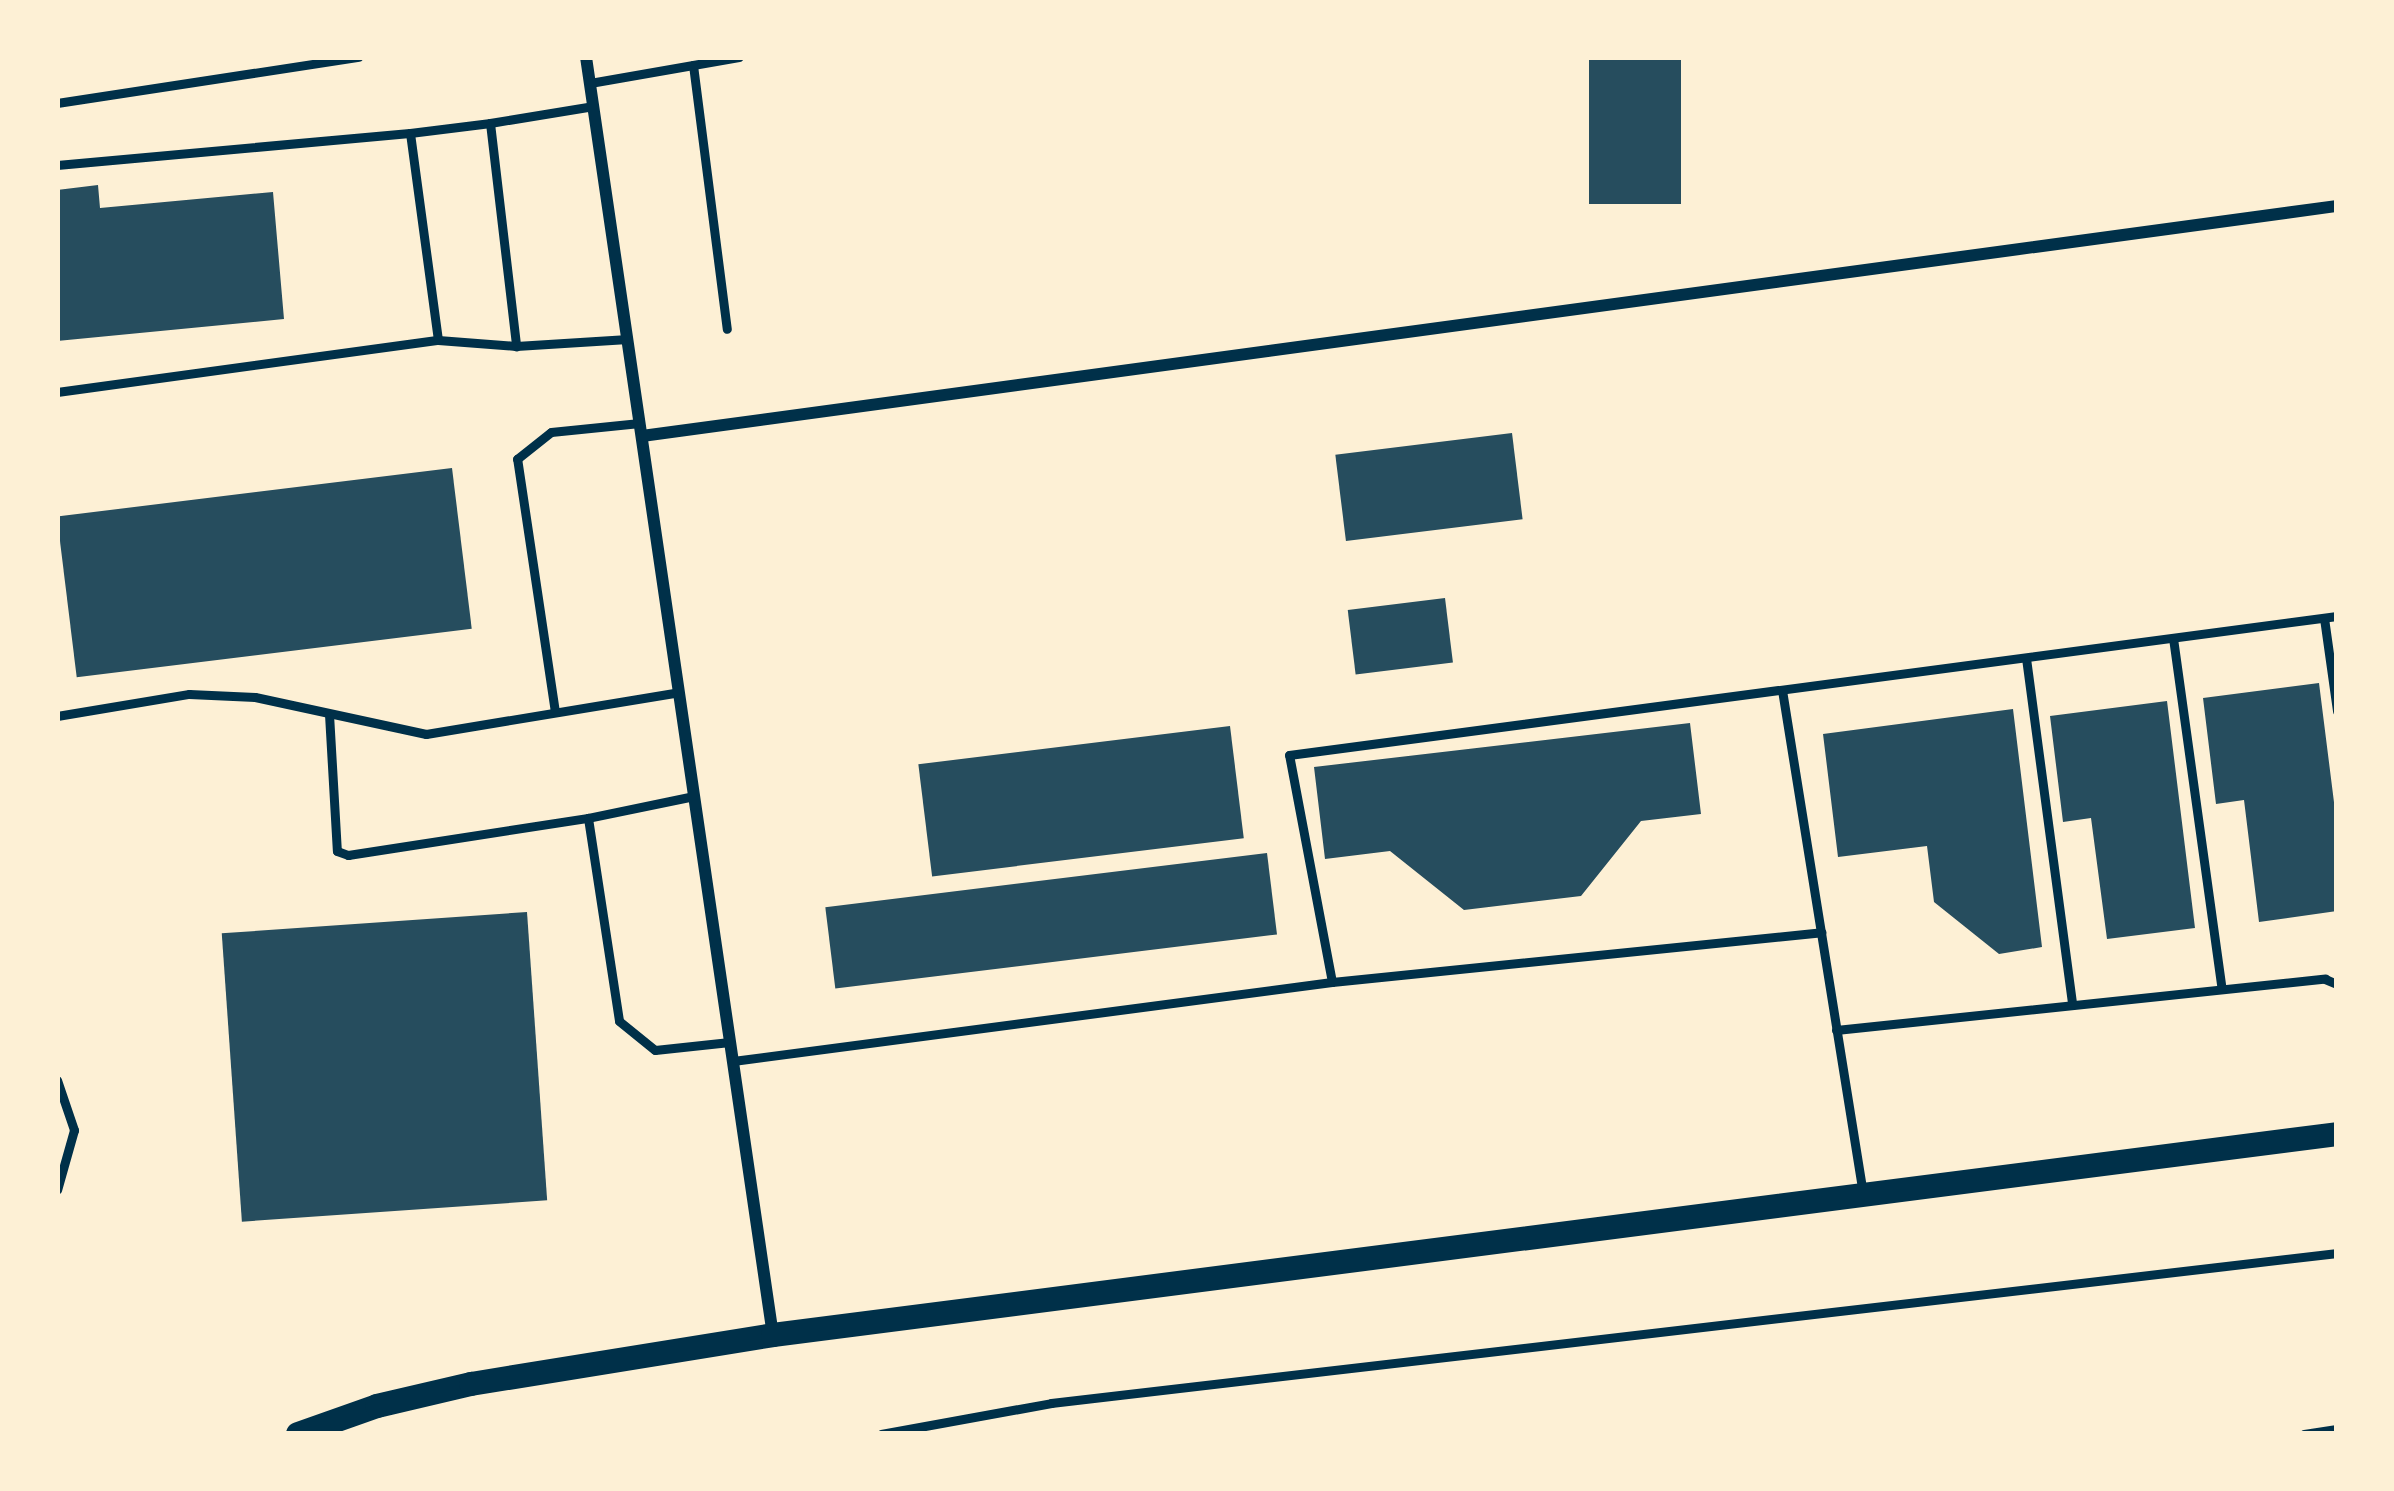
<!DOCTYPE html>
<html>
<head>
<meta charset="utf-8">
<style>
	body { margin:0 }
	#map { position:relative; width:2394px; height:1491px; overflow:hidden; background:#fdf0d5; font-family:Inter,sans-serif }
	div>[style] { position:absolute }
	.building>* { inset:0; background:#264d5e; transform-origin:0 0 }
	.service>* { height:9px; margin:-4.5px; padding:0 4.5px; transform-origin:4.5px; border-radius:4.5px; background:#003049 }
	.minor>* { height:12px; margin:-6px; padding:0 6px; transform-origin:6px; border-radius:6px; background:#003049 }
	.secondary>* { height:24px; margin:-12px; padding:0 12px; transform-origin:12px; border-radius:12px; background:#003049 }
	span { translate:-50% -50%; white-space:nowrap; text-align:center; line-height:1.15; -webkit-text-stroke:9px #fdf0d5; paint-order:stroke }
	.frame { position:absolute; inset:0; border:60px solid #fdf0d5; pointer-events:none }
</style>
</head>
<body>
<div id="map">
	<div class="building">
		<div style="left:1589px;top:57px;width:92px;height:147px"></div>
		<div style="clip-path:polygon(98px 185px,100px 208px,273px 192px,284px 319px,57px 341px,57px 190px)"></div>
		<div style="left:1512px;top:433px;width:87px;height:178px;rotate:83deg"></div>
		<div style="left:452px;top:468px;width:162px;height:398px;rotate:83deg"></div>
		<div style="left:1445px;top:598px;width:65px;height:98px;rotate:83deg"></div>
		<div style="clip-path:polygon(2319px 683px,2337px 826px,2337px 911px,2259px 922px,2244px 800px,2216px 804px,2203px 698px)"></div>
		<div style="clip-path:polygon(2167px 701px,2195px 928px,2107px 939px,2091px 818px,2063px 822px,2050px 716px)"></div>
		<div style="clip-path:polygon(2013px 709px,2042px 947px,1999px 954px,1934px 902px,1927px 846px,1838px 857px,1823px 734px)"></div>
		<div style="clip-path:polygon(1690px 723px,1701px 814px,1641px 821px,1581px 896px,1464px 910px,1390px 851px,1325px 859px,1314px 767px)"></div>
		<div style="left:1230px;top:726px;width:113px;height:314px;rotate:83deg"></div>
		<div style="left:1267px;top:853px;width:82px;height:445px;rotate:83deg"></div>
		<div style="left:527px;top:912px;width:289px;height:306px;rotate:86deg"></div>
	</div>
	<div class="service">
		<div style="left:693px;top:65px;width:266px;rotate:82.7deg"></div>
		<div style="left:590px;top:83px;width:151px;rotate:-9.9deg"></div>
		<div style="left:57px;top:103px;width:305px;rotate:-8.7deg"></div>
		<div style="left:490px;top:123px;width:105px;rotate:-9.3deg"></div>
		<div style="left:410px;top:133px;width:81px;rotate:-7.1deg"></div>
		<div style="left:490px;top:123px;width:225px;rotate:83.3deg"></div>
		<div style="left:57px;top:165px;width:354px;rotate:-5.2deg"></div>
		<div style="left:410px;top:133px;width:209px;rotate:82.3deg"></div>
		<div style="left:438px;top:340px;width:78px;rotate:4.4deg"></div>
		<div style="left:516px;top:346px;width:112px;rotate:-3.6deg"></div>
		<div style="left:57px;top:392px;width:385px;rotate:-7.8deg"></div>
		<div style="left:2324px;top:618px;width:94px;rotate:82deg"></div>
		<div style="left:2173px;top:638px;width:354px;rotate:82.1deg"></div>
		<div style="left:2026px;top:658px;width:350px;rotate:82.4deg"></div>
		<div style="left:1782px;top:690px;width:510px;rotate:80.87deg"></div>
		<div style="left:555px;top:712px;width:256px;rotate:-98.5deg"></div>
		<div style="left:517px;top:459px;width:43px;rotate:-38.5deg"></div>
		<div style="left:551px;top:432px;width:89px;rotate:-5.8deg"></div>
		<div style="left:329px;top:714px;width:137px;rotate:86.7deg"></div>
		<div style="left:337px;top:851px;width:12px;rotate:20deg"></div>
		<div style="left:348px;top:855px;width:243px;rotate:-8.8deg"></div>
		<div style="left:57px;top:716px;width:134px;rotate:-9.5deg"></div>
		<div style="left:189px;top:694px;width:66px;rotate:2.6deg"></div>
		<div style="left:255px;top:697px;width:175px;rotate:12.2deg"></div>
		<div style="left:426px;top:734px;width:256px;rotate:-9.4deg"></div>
		<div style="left:694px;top:796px;width:108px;rotate:168.3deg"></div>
		<div style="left:588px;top:818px;width:205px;rotate:81.3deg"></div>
		<div style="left:619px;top:1021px;width:46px;rotate:38.9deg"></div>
		<div style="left:655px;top:1050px;width:75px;rotate:-6.1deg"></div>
		<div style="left:1332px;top:982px;width:231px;rotate:-100.7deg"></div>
		<div style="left:1289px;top:755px;width:1057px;rotate:-7.56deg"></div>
		<div style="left:1836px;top:1030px;width:492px;rotate:-6deg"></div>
		<div style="left:2325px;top:979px;width:13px;rotate:23deg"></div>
		<div style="left:733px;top:1061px;width:604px;rotate:-7.51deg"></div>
		<div style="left:1332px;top:982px;width:492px;rotate:-5.8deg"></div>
		<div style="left:57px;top:1080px;width:53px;rotate:71.2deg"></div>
		<div style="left:74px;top:1130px;width:62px;rotate:105.8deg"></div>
		<div style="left:881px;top:1434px;width:173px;rotate:-10.3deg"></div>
		<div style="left:1051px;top:1403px;width:1295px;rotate:-6.65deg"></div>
		<div style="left:2304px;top:1434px;width:33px;rotate:-9deg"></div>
	</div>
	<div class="minor">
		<div style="left:586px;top:57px;width:1292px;rotate:81.68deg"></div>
		<div style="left:642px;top:436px;width:1711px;rotate:-7.73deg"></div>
	</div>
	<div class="secondary">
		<div style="left:298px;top:1434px;width:84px;rotate:-19.5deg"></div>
		<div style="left:377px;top:1406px;width:97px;rotate:-13.2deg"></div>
		<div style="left:471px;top:1384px;width:306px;rotate:-9.2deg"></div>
		<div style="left:773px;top:1335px;width:1577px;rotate:-7.32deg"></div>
	</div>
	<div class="frame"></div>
</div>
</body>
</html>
